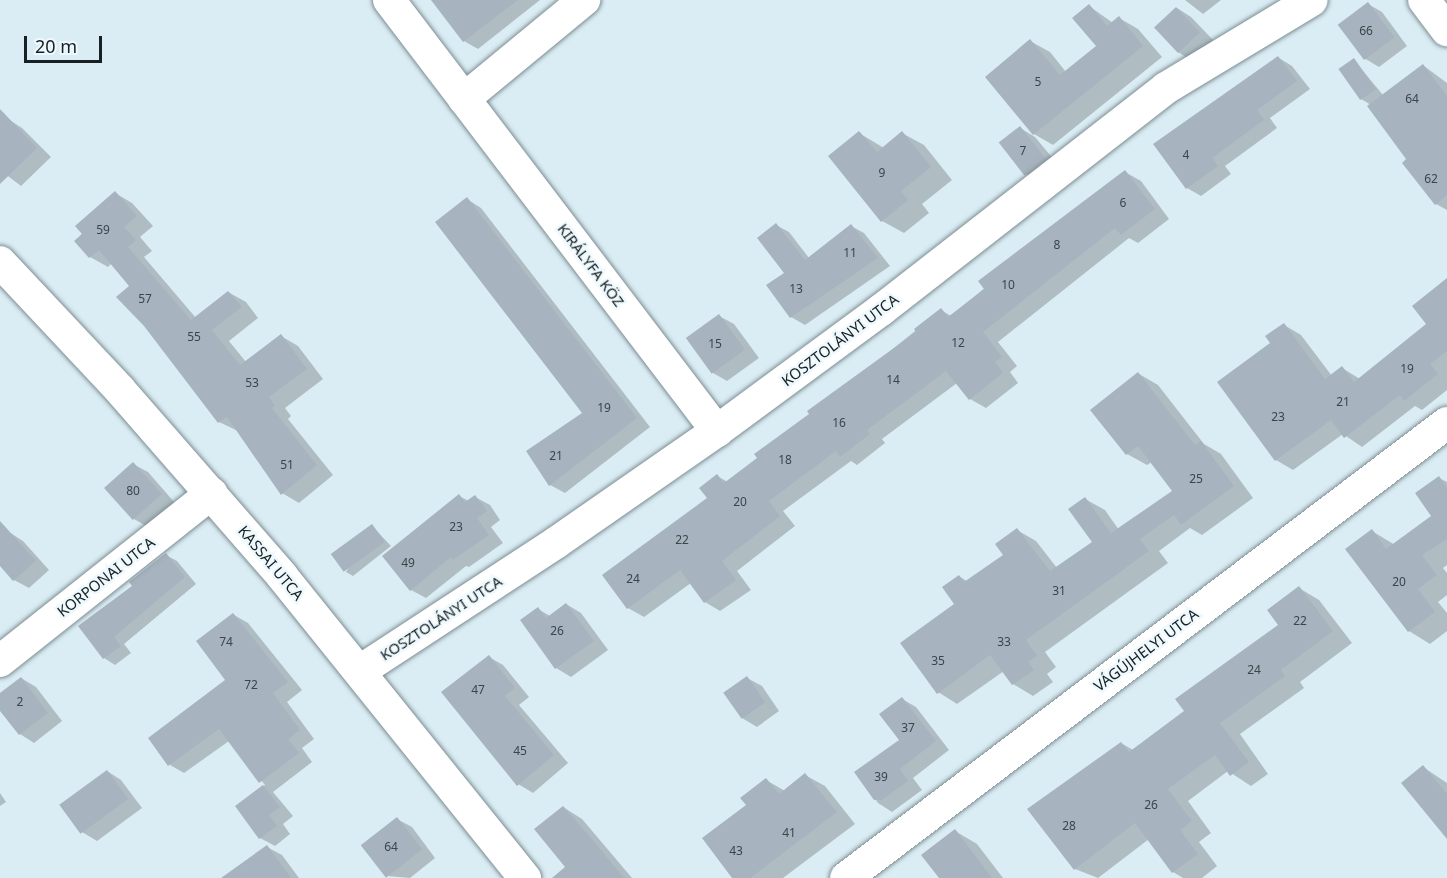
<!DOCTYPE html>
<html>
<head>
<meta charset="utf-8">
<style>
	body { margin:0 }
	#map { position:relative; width:1447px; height:878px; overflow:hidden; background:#dbedf4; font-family:"Noto Sans",sans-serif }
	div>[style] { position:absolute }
	.shadow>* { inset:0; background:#0003 }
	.building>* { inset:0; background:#a7b3bf; transform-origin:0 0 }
	.roads { filter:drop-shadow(0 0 2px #7c8d93) drop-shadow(0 0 2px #7c8d93) }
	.minor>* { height:32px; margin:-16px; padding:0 16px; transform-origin:16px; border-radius:16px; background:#fff }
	span { translate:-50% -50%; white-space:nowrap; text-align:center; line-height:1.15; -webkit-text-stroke:5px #eef9fd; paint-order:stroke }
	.number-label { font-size:12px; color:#3c454a }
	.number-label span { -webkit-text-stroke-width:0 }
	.street-label { font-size:15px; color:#192023 }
	.scale { position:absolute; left:24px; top:36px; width:78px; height:27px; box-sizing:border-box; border:3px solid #192023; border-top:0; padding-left:8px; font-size:18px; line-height:21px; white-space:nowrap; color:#192023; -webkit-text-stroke:4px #eef9fd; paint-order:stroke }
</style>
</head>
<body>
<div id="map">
	<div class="shadow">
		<div style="clip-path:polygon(433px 0,540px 0,478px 49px,464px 41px)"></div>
		<div style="clip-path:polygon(1185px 0,1221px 0,1203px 14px)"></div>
		<div style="clip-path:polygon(1368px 4px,1382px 12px,1407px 46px,1379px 67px,1364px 58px,1340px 25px)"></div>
		<div style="clip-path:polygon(1089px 6px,1113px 23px,1119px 18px,1138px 29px,1162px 57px,1053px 145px,1034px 134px,1030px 41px,1050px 52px,1066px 72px,1098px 46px)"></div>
		<div style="clip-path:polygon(1177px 8px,1191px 17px,1214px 41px,1192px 61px,1178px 52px)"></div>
		<div style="clip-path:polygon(1279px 58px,1292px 66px,1310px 89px,1270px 118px,1277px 128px,1225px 166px,1231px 174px,1201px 196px,1187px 188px,1156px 144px)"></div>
		<div style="clip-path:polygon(1354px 60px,1383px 95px,1424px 66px,1447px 83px,1447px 210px,1436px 204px,1371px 105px,1361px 99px)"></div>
		<div style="clip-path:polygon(8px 119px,22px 128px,51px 157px,21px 186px,0 170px,0 127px)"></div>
		<div style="clip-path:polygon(1020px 128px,1035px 137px,1060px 167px,1041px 182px,1026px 174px)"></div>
		<div style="clip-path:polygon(859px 133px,884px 148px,902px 133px,924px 145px,952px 180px,922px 204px,929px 213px,904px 233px,882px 221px)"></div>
		<div style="clip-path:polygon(1125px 172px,1141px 181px,1169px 219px,1138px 243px,1129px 238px,998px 342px,1017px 366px,1010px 372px,1018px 383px,986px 408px,970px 399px,957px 383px,882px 439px,885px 443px,857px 465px,851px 461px,783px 511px,795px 526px,737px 571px,751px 590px,720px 611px,705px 602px,691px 583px,644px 617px,628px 608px,604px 576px,709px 499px,717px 476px,728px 482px,941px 310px,951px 316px)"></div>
		<div style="clip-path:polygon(115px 193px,132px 203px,153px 226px,140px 237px,152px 251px,144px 257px,196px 318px,228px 292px,246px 302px,258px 318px,229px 341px,246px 362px,281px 336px,298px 346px,323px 379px,285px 408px,291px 416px,288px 419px,333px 475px,299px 503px,282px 493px,238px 431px,219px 422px,132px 286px,112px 263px,108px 267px,90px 257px,76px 241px)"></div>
		<div style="clip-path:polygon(467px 199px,481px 208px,650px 427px,565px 493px,550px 485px,584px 413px)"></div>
		<div style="clip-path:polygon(776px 225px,789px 232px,809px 258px,851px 226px,864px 233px,890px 266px,805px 325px,791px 317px,769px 286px,786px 273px)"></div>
		<div style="clip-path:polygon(719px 316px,734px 324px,759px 358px,727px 381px,713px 373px)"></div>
		<div style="clip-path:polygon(1447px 320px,1447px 390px,1422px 410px,1415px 406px,1362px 447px,1343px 434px,1293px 470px,1276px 460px,1272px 343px,1284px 325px,1301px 335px,1332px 376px,1342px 368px,1360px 379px)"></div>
		<div style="clip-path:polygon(1139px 374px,1158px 385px,1204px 444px,1221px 454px,1253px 498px,1202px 535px,1190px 528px,1159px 551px,1168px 563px,1045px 652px,1056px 667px,1047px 674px,1053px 682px,1033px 696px,1013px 684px,1004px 671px,957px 704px,938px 692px,959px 576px,968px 582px,1005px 555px,1017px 530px,1036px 541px,1057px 568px,1094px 542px,1085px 499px,1105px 510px,1119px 530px,1174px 491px,1152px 462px,1147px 465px,1127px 454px)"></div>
		<div style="clip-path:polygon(133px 464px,148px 472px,175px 503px,148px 527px,134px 519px)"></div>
		<div style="clip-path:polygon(1439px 478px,1447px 482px,1447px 565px,1443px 568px,1447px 573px,1447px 595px,1438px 602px,1447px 613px,1447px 631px,1430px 644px,1409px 631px,1372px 531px,1395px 545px,1433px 516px)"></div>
		<div style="clip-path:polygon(459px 496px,469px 501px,475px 497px,490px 505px,500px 520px,491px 527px,503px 543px,469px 567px,466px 566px,426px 598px,411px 590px)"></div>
		<div style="clip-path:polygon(372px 526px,391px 546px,353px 576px,346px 572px)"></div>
		<div style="clip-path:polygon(9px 532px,23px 541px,49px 570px,29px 588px,14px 580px,0 563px,0 540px)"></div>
		<div style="clip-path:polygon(166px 555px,177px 561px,196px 584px,124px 644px,131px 653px,115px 665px,104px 658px,134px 586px)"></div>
		<div style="clip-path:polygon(1299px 588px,1319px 600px,1352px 643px,1300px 682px,1304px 688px,1240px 734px,1268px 774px,1251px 786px,1228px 771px,1188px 801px,1211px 833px,1199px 842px,1217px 866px,1202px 878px,1183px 878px,1173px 872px,1149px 839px,1098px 878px,1075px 869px,1121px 743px,1133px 750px,1186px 712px,1281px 626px)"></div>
		<div style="clip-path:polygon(566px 604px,581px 613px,608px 650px,571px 677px,556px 668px,522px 620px,538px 609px,550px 616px)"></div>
		<div style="clip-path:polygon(234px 615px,248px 623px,302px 690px,287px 702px,314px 739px,302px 748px,312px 762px,273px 792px,293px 816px,283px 824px,290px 834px,275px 846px,260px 838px,237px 806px,265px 785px,229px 741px,184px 773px,170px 765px,227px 681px)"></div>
		<div style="clip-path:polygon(489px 657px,503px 665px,529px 697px,519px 705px,568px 763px,533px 793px,518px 784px)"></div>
		<div style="clip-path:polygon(21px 678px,36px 687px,62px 721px,34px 743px,20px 734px,0 708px,0 695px)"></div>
		<div style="clip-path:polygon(747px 678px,762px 686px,779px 711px,757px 727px,742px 718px)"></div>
		<div style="clip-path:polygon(902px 699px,916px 707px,949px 750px,913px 778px,922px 790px,892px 812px,878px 803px,856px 772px,901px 740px)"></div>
		<div style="clip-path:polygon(1423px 767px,1447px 783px,1447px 837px)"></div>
		<div style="clip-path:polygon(107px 771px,121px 780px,142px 808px,97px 841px,82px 832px)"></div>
		<div style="clip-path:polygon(805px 775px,825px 786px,855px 824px,783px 878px,734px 878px,748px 805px,766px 780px,785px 791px)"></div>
		<div style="clip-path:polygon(0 793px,6px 802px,0 806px)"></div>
		<div style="clip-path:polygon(563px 807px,582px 819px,632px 878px,554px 878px,567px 867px)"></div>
		<div style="clip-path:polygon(397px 819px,412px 827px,435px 858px,410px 878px,387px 876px)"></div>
		<div style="clip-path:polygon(955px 831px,977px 844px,1003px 878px,941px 878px)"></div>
		<div style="clip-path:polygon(267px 847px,282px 855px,299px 878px,224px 878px)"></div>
	</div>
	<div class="building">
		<div style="clip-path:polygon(431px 0,518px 0,463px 42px)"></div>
		<div style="left:1368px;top:2px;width:44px;height:38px;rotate:53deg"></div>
		<div style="clip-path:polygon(1089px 4px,1107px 26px,1119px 16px,1143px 46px,1033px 135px,985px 77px,1030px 39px,1060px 75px,1096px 46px,1072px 18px)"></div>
		<div style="left:1176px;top:7px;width:35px;height:30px;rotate:47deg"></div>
		<div style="clip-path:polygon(1278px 56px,1297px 81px,1257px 110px,1264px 120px,1212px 158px,1218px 166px,1186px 189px,1153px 144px)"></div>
		<div style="left:1354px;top:58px;width:38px;height:19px;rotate:55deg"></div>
		<div style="clip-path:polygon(1423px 64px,1447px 96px,1447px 195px,1435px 205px,1402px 163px,1406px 159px,1367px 106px)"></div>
		<div style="clip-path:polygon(0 109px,37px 148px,0 184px)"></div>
		<div style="left:1020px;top:126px;width:42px;height:27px;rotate:52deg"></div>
		<div style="clip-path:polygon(859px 131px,877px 152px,902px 131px,931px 167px,901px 191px,908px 200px,881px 222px,828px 156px)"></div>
		<div style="clip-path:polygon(1125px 170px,1155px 209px,1121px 235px,1115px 228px,983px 332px,1002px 357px,995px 362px,1003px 373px,969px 400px,946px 371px,867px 430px,870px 434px,840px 457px,836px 451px,769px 501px,780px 516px,722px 561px,736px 580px,704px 603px,680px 570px,627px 609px,602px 575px,707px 498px,699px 488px,717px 474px,724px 483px,757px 458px,754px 454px,809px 414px,807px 411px,916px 332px,914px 329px,941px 308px,948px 317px,984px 289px,978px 281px)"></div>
		<div style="clip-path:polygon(115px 191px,137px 216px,124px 227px,136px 240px,128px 247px,191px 320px,228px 291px,242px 307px,212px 330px,240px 365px,281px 334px,307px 369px,269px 397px,275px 406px,272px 408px,317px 465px,281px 495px,227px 417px,218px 423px,144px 326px,116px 297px,129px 286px,99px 250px,89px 258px,74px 241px,82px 234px,75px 226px)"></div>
		<div style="clip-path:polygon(467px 197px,637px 418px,549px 486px,526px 451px,582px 413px,435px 222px)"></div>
		<div style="clip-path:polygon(776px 223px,805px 260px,851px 224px,878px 258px,790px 318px,766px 285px,784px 273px,757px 238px)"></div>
		<div style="clip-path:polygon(1447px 278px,1447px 351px,1430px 364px,1438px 374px,1404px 401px,1400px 395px,1344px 438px,1331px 420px,1275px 461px,1217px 382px,1270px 343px,1265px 336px,1284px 323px,1325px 379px,1342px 366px,1354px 382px,1426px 324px,1412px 306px)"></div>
		<div style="left:719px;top:314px;width:44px;height:41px;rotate:54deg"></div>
		<div style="clip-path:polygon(1138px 372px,1195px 445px,1201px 441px,1234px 486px,1181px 525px,1174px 515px,1140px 539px,1149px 551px,1026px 640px,1037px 656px,1028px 662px,1034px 670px,1012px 685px,990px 655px,937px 694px,900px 643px,954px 604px,942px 587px,959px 575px,964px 582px,1003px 555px,995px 544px,1017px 528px,1050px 571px,1092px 542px,1068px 509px,1085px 497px,1111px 533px,1172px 491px,1138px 446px,1126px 455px,1090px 410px)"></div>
		<div style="left:133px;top:462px;width:43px;height:39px;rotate:48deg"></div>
		<div style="clip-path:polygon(1439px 476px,1447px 488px,1447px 539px,1422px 555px,1437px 575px,1418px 589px,1435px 612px,1408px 632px,1345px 549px,1372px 529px,1386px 549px,1431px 516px,1415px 493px)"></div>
		<div style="clip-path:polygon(459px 494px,465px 502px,475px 495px,487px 511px,477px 518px,489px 535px,453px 560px,451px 557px,410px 591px,382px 556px)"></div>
		<div style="clip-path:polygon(0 521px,36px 561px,13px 581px,0 566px)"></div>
		<div style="left:372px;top:524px;width:22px;height:51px;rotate:54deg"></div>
		<div style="clip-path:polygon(166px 553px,185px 577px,114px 637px,121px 646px,103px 659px,78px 626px,132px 586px,129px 582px)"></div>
		<div style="clip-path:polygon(1299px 586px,1333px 631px,1281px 670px,1285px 676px,1220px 723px,1249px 762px,1230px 776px,1215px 755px,1168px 789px,1192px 821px,1180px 830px,1198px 854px,1172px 873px,1135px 823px,1074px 870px,1027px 809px,1121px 742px,1129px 752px,1184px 711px,1175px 699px,1278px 625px,1267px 610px)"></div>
		<div style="clip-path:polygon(566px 603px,594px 641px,555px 669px,520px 620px,538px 607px,546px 618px)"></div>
		<div style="clip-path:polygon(233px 613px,288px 682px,273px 693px,300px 730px,288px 739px,299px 753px,259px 783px,219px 729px,168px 766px,148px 738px,225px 680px,196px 641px)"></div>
		<div style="clip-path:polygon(489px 655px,515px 688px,505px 696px,554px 755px,517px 786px,441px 692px)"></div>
		<div style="left:747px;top:676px;width:32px;height:29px;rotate:55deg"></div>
		<div style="clip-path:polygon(21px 677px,48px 713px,19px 735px,0 711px,0 693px)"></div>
		<div style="clip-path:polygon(902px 697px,936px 741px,900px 769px,908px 781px,882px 800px,874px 800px,854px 772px,899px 740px,879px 714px)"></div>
		<div style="clip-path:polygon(1423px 765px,1447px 794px,1447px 839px,1401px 783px)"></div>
		<div style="left:107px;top:770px;width:36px;height:59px;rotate:54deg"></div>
		<div style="clip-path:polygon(805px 773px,837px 812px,750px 878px,732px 878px,702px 838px,746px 805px,740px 798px,766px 778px,779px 794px)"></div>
		<div style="clip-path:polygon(263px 785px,280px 807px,269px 815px,277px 826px,259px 839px,235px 806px)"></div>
		<div style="clip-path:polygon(563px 806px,597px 845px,624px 878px,552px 878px,565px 867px,534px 829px)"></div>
		<div style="left:397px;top:817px;width:41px;height:46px;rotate:52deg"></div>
		<div style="clip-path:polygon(955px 829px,992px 878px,939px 878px,921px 855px)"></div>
		<div style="clip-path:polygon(267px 845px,291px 878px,221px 878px)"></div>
	</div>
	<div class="roads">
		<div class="minor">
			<div style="left:389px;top:0;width:542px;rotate:52.73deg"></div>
			<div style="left:1424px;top:0;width:38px;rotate:53deg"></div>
			<div style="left:464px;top:99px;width:156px;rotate:-39.5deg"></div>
			<div style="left:0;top:262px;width:175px;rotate:46.8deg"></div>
			<div style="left:120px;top:390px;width:247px;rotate:48.9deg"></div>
			<div style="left:282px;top:576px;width:388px;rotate:51.2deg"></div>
			<div style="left:0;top:661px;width:270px;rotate:-38.4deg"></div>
			<div style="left:360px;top:671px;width:235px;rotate:-33.2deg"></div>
			<div style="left:557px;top:542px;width:195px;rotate:-34.8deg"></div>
			<div style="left:717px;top:431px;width:204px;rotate:-36.4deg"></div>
			<div style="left:881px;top:310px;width:361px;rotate:-37.9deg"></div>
			<div style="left:1166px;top:88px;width:170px;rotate:-31.1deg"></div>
			<div style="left:846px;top:878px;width:754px;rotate:-37.13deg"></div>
		</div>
	</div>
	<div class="number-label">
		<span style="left:1366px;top:31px">66</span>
		<span style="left:1038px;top:82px">5</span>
		<span style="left:1412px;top:99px">64</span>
		<span style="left:1023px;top:151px">7</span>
		<span style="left:1186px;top:155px">4</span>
		<span style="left:882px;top:173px">9</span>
		<span style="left:1431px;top:179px">62</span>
		<span style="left:1123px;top:203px">6</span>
		<span style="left:103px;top:230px">59</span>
		<span style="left:1057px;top:245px">8</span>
		<span style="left:850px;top:253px">11</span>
		<span style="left:1008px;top:285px">10</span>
		<span style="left:796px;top:289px">13</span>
		<span style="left:145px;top:299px">57</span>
		<span style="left:194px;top:337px">55</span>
		<span style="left:958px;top:343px">12</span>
		<span style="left:715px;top:344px">15</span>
		<span style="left:1407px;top:369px">19</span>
		<span style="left:893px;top:380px">14</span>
		<span style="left:252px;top:383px">53</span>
		<span style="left:1343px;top:402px">21</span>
		<span style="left:604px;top:408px">19</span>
		<span style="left:1278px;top:417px">23</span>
		<span style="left:839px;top:423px">16</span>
		<span style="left:556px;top:456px">21</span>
		<span style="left:785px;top:460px">18</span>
		<span style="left:287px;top:465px">51</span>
		<span style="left:1196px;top:479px">25</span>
		<span style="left:133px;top:491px">80</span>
		<span style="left:740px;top:502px">20</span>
		<span style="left:456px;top:527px">23</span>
		<span style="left:682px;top:540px">22</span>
		<span style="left:408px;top:563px">49</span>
		<span style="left:633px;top:579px">24</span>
		<span style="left:1399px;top:582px">20</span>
		<span style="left:1059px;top:591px">31</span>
		<span style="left:1300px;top:621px">22</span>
		<span style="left:557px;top:631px">26</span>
		<span style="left:226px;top:642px">74</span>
		<span style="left:1004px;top:642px">33</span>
		<span style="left:938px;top:661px">35</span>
		<span style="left:1254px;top:670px">24</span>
		<span style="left:251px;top:685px">72</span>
		<span style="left:478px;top:690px">47</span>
		<span style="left:20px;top:702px">2</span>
		<span style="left:908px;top:728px">37</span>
		<span style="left:520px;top:751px">45</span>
		<span style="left:881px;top:777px">39</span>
		<span style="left:1151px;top:805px">26</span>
		<span style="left:1069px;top:826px">28</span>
		<span style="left:789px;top:833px">41</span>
		<span style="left:391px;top:847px">64</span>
		<span style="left:736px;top:851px">43</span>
	</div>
	<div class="street-label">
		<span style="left:591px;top:265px;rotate:53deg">KIRÁLYFA KÖZ</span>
		<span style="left:840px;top:340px;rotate:-37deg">KOSZTOLÁNYI UTCA</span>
		<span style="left:271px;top:563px;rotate:50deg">KASSAI UTCA</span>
		<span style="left:106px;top:577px;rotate:-38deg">KORPONAI UTCA</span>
		<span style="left:441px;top:618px;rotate:-33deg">KOSZTOLÁNYI UTCA</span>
		<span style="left:1146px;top:650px;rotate:-37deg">VÁGÚJHELYI UTCA</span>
	</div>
	<div class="scale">20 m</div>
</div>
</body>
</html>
